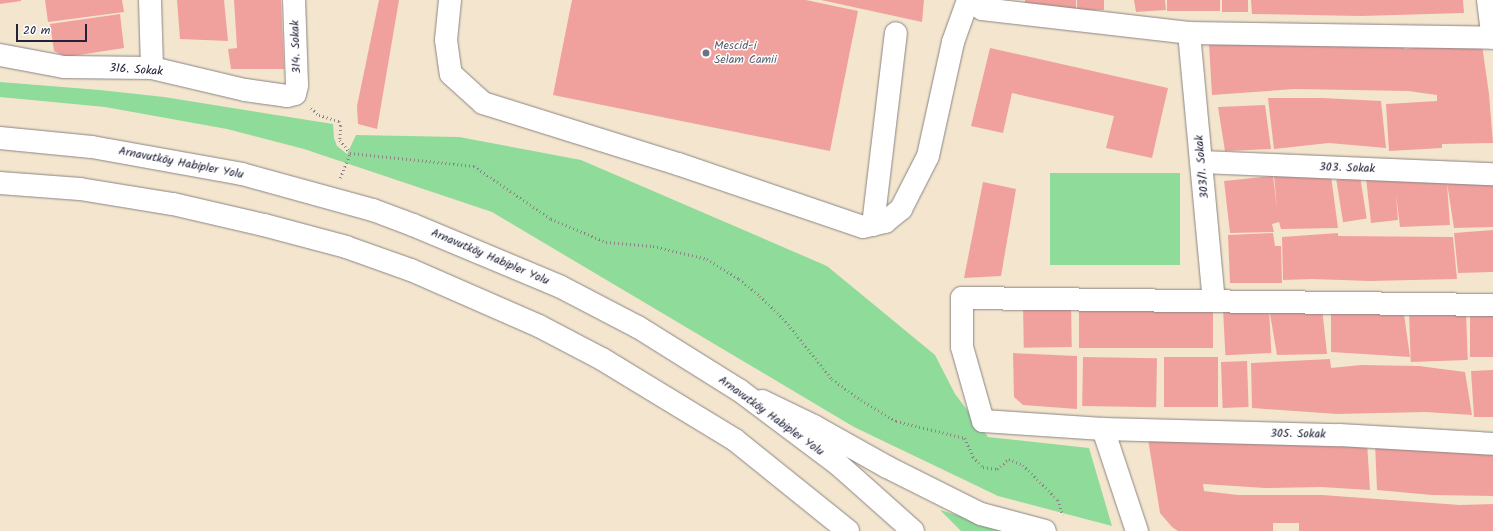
<!DOCTYPE html>
<html>
<head>
<meta charset="utf-8">
<style>
	body { margin:0 }
	#map { position:relative; width:1493px; height:531px; overflow:hidden; background:#f4e6ce; font-family:Kalam,sans-serif }
	div>[style] { position:absolute }
	.green>* { inset:0; background:#8fdb99; transform-origin:0 0 }
	.building>* { inset:0; background:#f1a19d; transform-origin:0 0 }
	.path>* { height:2.5px; margin-top:-1.25px; transform-origin:0; background:repeating-linear-gradient(90deg,#8b8484 0 1px,transparent 0 4px) }
	.roads { filter:drop-shadow(0 0 1px #8b8484) drop-shadow(0 0 1px #8b8484) }
	.minor>* { height:22px; margin:-11px; padding:0 11px; transform-origin:11px; border-radius:11px; background:#fff }
	.major>* { height:22px; margin:-11px; padding:0 11px; transform-origin:11px; border-radius:11px; background:#fff }
	.highway>* { height:22px; margin:-11px; padding:0 11px; transform-origin:11px; border-radius:11px; background:#fff }
	.dots>* { width:11px; height:11px; translate:-50% -50%; box-sizing:border-box; border:2px solid #fff; border-radius:50% }
	span { translate:-50% -50%; white-space:nowrap; text-align:center; line-height:1.15; -webkit-text-stroke:3px #fff; paint-order:stroke }
	.worship-label { font-size:12px; color:#5b616d }
	.left { translate:0 -50%; text-align:left }
	.street-label { font-size:12px; color:#22223b }
	.scale { position:absolute; left:16px; top:24px; width:71px; height:18px; box-sizing:border-box; border:2px solid #22223b; border-top:0; padding-left:5px; font-size:12px; line-height:14px; white-space:nowrap; color:#22223b; -webkit-text-stroke:3px #fff; paint-order:stroke }
</style>
</head>
<body>
<div id="map">
	<div class="green">
		<div style="clip-path:polygon(0 82px,100px 90px,164px 97px,333px 124px,334px 138px,337px 146px,347px 154px,356px 135px,459px 137px,581px 160px,827px 266px,935px 355px,955px 394px,988px 437px,1089px 448px,1112px 526px,998px 496px,854px 427px,492px 212px,304px 149px,227px 129px,105px 107px,0 97px)"></div>
		<div style="left:1050px;top:173px;width:130px;height:92px"></div>
		<div style="clip-path:polygon(940px 510px,1012px 531px,961px 531px)"></div>
	</div>
	<div class="building">
		<div style="clip-path:polygon(0 0,21px 0,21px 1px,0 4px)"></div>
		<div style="clip-path:polygon(45px 0,122px 0,124px 12px,48px 22px)"></div>
		<div style="clip-path:polygon(177px 0,224px 0,228px 41px,180px 39px)"></div>
		<div style="clip-path:polygon(234px 0,281px 0,284px 69px,231px 69px,228px 49px,237px 48px)"></div>
		<div style="clip-path:polygon(379px 0,399px 0,377px 129px,358px 124px,357px 106px)"></div>
		<div style="clip-path:polygon(572px 0,806px 0,858px 11px,830px 151px,553px 95px)"></div>
		<div style="clip-path:polygon(821px 0,924px 0,922px 22px)"></div>
		<div style="left:1025px;top:0;width:51px;height:9px"></div>
		<div style="left:1077px;top:0;width:27px;height:10px"></div>
		<div style="clip-path:polygon(1134px 0,1165px 0,1166px 10px,1136px 12px)"></div>
		<div style="left:1167px;top:0;width:53px;height:11px"></div>
		<div style="left:1222px;top:0;width:26px;height:12px"></div>
		<div style="clip-path:polygon(1251px 0,1463px 0,1464px 13px,1361px 16px,1252px 14px)"></div>
		<div style="clip-path:polygon(120px 14px,124px 48px,66px 57px,54px 51px,50px 24px)"></div>
		<div style="clip-path:polygon(1261px 43px,1403px 45px,1405px 49px,1432px 45px,1482px 45px,1489px 94px,1493px 143px,1442px 144px,1442px 148px,1389px 151px,1386px 104px,1437px 101px,1437px 95px,1408px 91px,1295px 89px,1212px 95px,1209px 45px)"></div>
		<div style="clip-path:polygon(990px 48px,1168px 88px,1152px 158px,1106px 148px,1114px 116px,1012px 93px,1003px 133px,971px 126px)"></div>
		<div style="clip-path:polygon(1268px 98px,1323px 98px,1381px 101px,1386px 148px,1329px 143px,1274px 149px)"></div>
		<div style="clip-path:polygon(1265px 105px,1271px 149px,1225px 151px,1218px 107px)"></div>
		<div style="clip-path:polygon(1273px 176px,1277px 208px,1274px 176px,1331px 176px,1338px 228px,1281px 229px,1279px 222px,1272px 224px,1274px 232px,1230px 233px,1224px 181px)"></div>
		<div style="left:1360px;top:176px;width:43px;height:24px;rotate:81deg"></div>
		<div style="clip-path:polygon(1366px 178px,1493px 179px,1493px 227px,1454px 228px,1447px 183px,1450px 225px,1400px 227px,1396px 194px,1398px 220px,1371px 223px)"></div>
		<div style="clip-path:polygon(983px 182px,1016px 189px,1001px 276px,964px 278px)"></div>
		<div style="clip-path:polygon(1493px 230px,1493px 272px,1458px 273px,1454px 233px)"></div>
		<div style="clip-path:polygon(1273px 233px,1275px 246px,1281px 246px,1282px 283px,1230px 283px,1228px 235px)"></div>
		<div style="clip-path:polygon(1338px 233px,1338px 236px,1453px 237px,1457px 279px,1370px 281px,1312px 279px,1283px 280px,1282px 237px)"></div>
		<div style="left:1071px;top:303px;width:44px;height:48px;rotate:89deg"></div>
		<div style="left:1079px;top:306px;width:134px;height:42px"></div>
		<div style="clip-path:polygon(1269px 308px,1322px 308px,1327px 354px,1277px 355px)"></div>
		<div style="left:1269px;top:308px;width:45px;height:46px;rotate:87deg"></div>
		<div style="clip-path:polygon(1331px 309px,1404px 314px,1410px 357px,1331px 352px)"></div>
		<div style="left:1466px;top:311px;width:49px;height:57px;rotate:88deg"></div>
		<div style="left:1493px;top:312px;width:45px;height:23px;rotate:90deg"></div>
		<div style="clip-path:polygon(1013px 353px,1077px 356px,1077px 409px,1023px 405px,1014px 397px)"></div>
		<div style="left:1083px;top:357px;width:74px;height:49px;rotate:1deg"></div>
		<div style="left:1218px;top:357px;width:50px;height:54px;rotate:90deg"></div>
		<div style="clip-path:polygon(1330px 359px,1331px 368px,1361px 365px,1419px 366px,1465px 372px,1472px 415px,1425px 412px,1337px 414px,1252px 408px,1251px 363px)"></div>
		<div style="left:1247px;top:361px;width:46px;height:26px;rotate:88deg"></div>
		<div style="clip-path:polygon(1493px 370px,1493px 417px,1474px 417px,1471px 371px)"></div>
		<div style="clip-path:polygon(1148px 439px,1367px 442px,1370px 490px,1321px 487px,1265px 488px,1203px 484px,1204px 491px,1238px 495px,1322px 495px,1460px 505px,1493px 504px,1493px 531px,1299px 531px,1299px 523px,1273px 523px,1273px 531px,1178px 531px,1172px 527px,1160px 513px)"></div>
		<div style="clip-path:polygon(1375px 444px,1493px 449px,1493px 496px,1432px 495px,1377px 490px)"></div>
	</div>
	<div class="path">
		<div style="left:311px;top:108px;width:11px;rotate:41deg"></div>
		<div style="left:319px;top:115px;width:21px;rotate:17deg"></div>
		<div style="left:339px;top:121px;width:5px;rotate:68deg"></div>
		<div style="left:341px;top:126px;width:14px;rotate:94deg"></div>
		<div style="left:340px;top:140px;width:16px;rotate:52deg"></div>
		<div style="left:340px;top:178px;width:27px;rotate:-68deg"></div>
		<div style="left:350px;top:153px;width:125px;rotate:6deg"></div>
		<div style="left:474px;top:166px;width:93px;rotate:34.5deg"></div>
		<div style="left:551px;top:219px;width:60px;rotate:22.7deg"></div>
		<div style="left:606px;top:242px;width:47px;rotate:4.9deg"></div>
		<div style="left:653px;top:246px;width:56px;rotate:13.5deg"></div>
		<div style="left:707px;top:259px;width:38px;rotate:32deg"></div>
		<div style="left:739px;top:279px;width:27px;rotate:39deg"></div>
		<div style="left:760px;top:296px;width:32px;rotate:44deg"></div>
		<div style="left:783px;top:318px;width:78px;rotate:51.2deg"></div>
		<div style="left:832px;top:379px;width:36px;rotate:36deg"></div>
		<div style="left:861px;top:400px;width:41px;rotate:31deg"></div>
		<div style="left:896px;top:421px;width:71px;rotate:13.8deg"></div>
		<div style="left:965px;top:438px;width:21px;rotate:67deg"></div>
		<div style="left:973px;top:457px;width:14px;rotate:45deg"></div>
		<div style="left:983px;top:467px;width:14px;rotate:8deg"></div>
		<div style="left:997px;top:469px;width:16px;rotate:-40deg"></div>
		<div style="left:1009px;top:459px;width:15px;rotate:23deg"></div>
		<div style="left:1023px;top:465px;width:49px;rotate:45deg"></div>
		<div style="left:1058px;top:500px;width:16px;rotate:72deg"></div>
	</div>
	<div class="roads">
		<div class="minor">
			<div style="left:150px;top:0;width:68px;rotate:88.3deg"></div>
			<div style="left:450px;top:0;width:40px;rotate:95.7deg"></div>
			<div style="left:446px;top:40px;width:34px;rotate:82deg"></div>
			<div style="left:451px;top:74px;width:43px;rotate:42.2deg"></div>
			<div style="left:483px;top:103px;width:204px;rotate:17.4deg"></div>
			<div style="left:678px;top:164px;width:195px;rotate:18.8deg"></div>
			<div style="left:863px;top:227px;width:23px;rotate:-13deg"></div>
			<div style="left:885px;top:222px;width:21px;rotate:-39deg"></div>
			<div style="left:901px;top:209px;width:59px;rotate:-63deg"></div>
			<div style="left:928px;top:156px;width:117px;rotate:-77.6deg"></div>
			<div style="left:953px;top:42px;width:45px;rotate:-70.3deg"></div>
			<div style="left:970px;top:0;width:15px;rotate:37deg"></div>
			<div style="left:982px;top:9px;width:208px;rotate:6.6deg"></div>
			<div style="left:1189px;top:33px;width:304px;rotate:0.9deg"></div>
			<div style="left:1189px;top:33px;width:269px;rotate:84.7deg"></div>
			<div style="left:0;top:55px;width:65px;rotate:10.6deg"></div>
			<div style="left:64px;top:67px;width:88px;rotate:0.7deg"></div>
			<div style="left:152px;top:68px;width:96px;rotate:13.3deg"></div>
			<div style="left:245px;top:90px;width:42px;rotate:8.1deg"></div>
			<div style="left:287px;top:96px;width:8px;rotate:-14deg"></div>
			<div style="left:295px;top:94px;width:9px;rotate:-77deg"></div>
			<div style="left:297px;top:85px;width:85px;rotate:-92deg"></div>
			<div style="left:1201px;top:162px;width:292px;rotate:2.4deg"></div>
			<div style="left:873px;top:225px;width:193px;rotate:-83.2deg"></div>
			<div style="left:1493px;top:305px;width:531px;rotate:-179.24deg"></div>
			<div style="left:962px;top:298px;width:49px;rotate:90deg"></div>
			<div style="left:962px;top:347px;width:77px;rotate:74.2deg"></div>
			<div style="left:983px;top:421px;width:120px;rotate:3.8deg"></div>
			<div style="left:1103px;top:429px;width:236px;rotate:1.5deg"></div>
			<div style="left:1339px;top:435px;width:154px;rotate:3.3deg"></div>
			<div style="left:1103px;top:429px;width:108px;rotate:71.6deg"></div>
		</div>
		<div class="major">
			<div style="left:1488px;top:0;width:38px;rotate:83deg"></div>
			<div style="left:762px;top:401px;width:58px;rotate:25.7deg"></div>
			<div style="left:814px;top:426px;width:84px;rotate:29.3deg"></div>
			<div style="left:887px;top:467px;width:105px;rotate:26.6deg"></div>
			<div style="left:981px;top:514px;width:66px;rotate:14.9deg"></div>
		</div>
		<div class="highway">
			<div style="left:0;top:138px;width:92px;rotate:5.6deg"></div>
			<div style="left:92px;top:147px;width:152px;rotate:10.2deg"></div>
			<div style="left:242px;top:174px;width:136px;rotate:15.4deg"></div>
			<div style="left:373px;top:210px;width:43px;rotate:20.6deg"></div>
			<div style="left:413px;top:225px;width:160px;rotate:22.7deg"></div>
			<div style="left:561px;top:287px;width:87px;rotate:27.5deg"></div>
			<div style="left:638px;top:327px;width:119px;rotate:32deg"></div>
			<div style="left:739px;top:390px;width:125px;rotate:36.9deg"></div>
			<div style="left:839px;top:465px;width:99px;rotate:41.7deg"></div>
			<div style="left:0;top:183px;width:80px;rotate:4.3deg"></div>
			<div style="left:80px;top:189px;width:94px;rotate:9.2deg"></div>
			<div style="left:173px;top:204px;width:93px;rotate:13deg"></div>
			<div style="left:264px;top:225px;width:85px;rotate:15deg"></div>
			<div style="left:346px;top:247px;width:69px;rotate:19.5deg"></div>
			<div style="left:411px;top:270px;width:140px;rotate:23.6deg"></div>
			<div style="left:539px;top:326px;width:71px;rotate:27.6deg"></div>
			<div style="left:602px;top:359px;width:156px;rotate:31.3deg"></div>
			<div style="left:735px;top:440px;width:145px;rotate:38.8deg"></div>
		</div>
	</div>
	<div class="dots">
		<div style="left:706px;top:53px;background:#6b7280"></div>
	</div>
	<div class="worship-label">
		<span class="left" style="left:714px;top:53px">Mescid-i<br>Selam Camii</span>
	</div>
	<div class="street-label">
		<span style="left:296px;top:47px;rotate:-92deg">314. Sokak</span>
		<span style="left:136px;top:70px;rotate:4deg">316. Sokak</span>
		<span style="left:181px;top:163px;rotate:11deg">Arnavutköy Habipler Yolu</span>
		<span style="left:1202px;top:167px;rotate:-95deg">303/1. Sokak</span>
		<span style="left:1347px;top:168px;rotate:2deg">303. Sokak</span>
		<span style="left:490px;top:257px;rotate:23deg">Arnavutköy Habipler Yolu</span>
		<span style="left:771px;top:416px;rotate:36deg">Arnavutköy Habipler Yolu</span>
		<span style="left:1298px;top:434px;rotate:1deg">305. Sokak</span>
	</div>
	<div class="scale">20 m</div>
</div>
</body>
</html>
